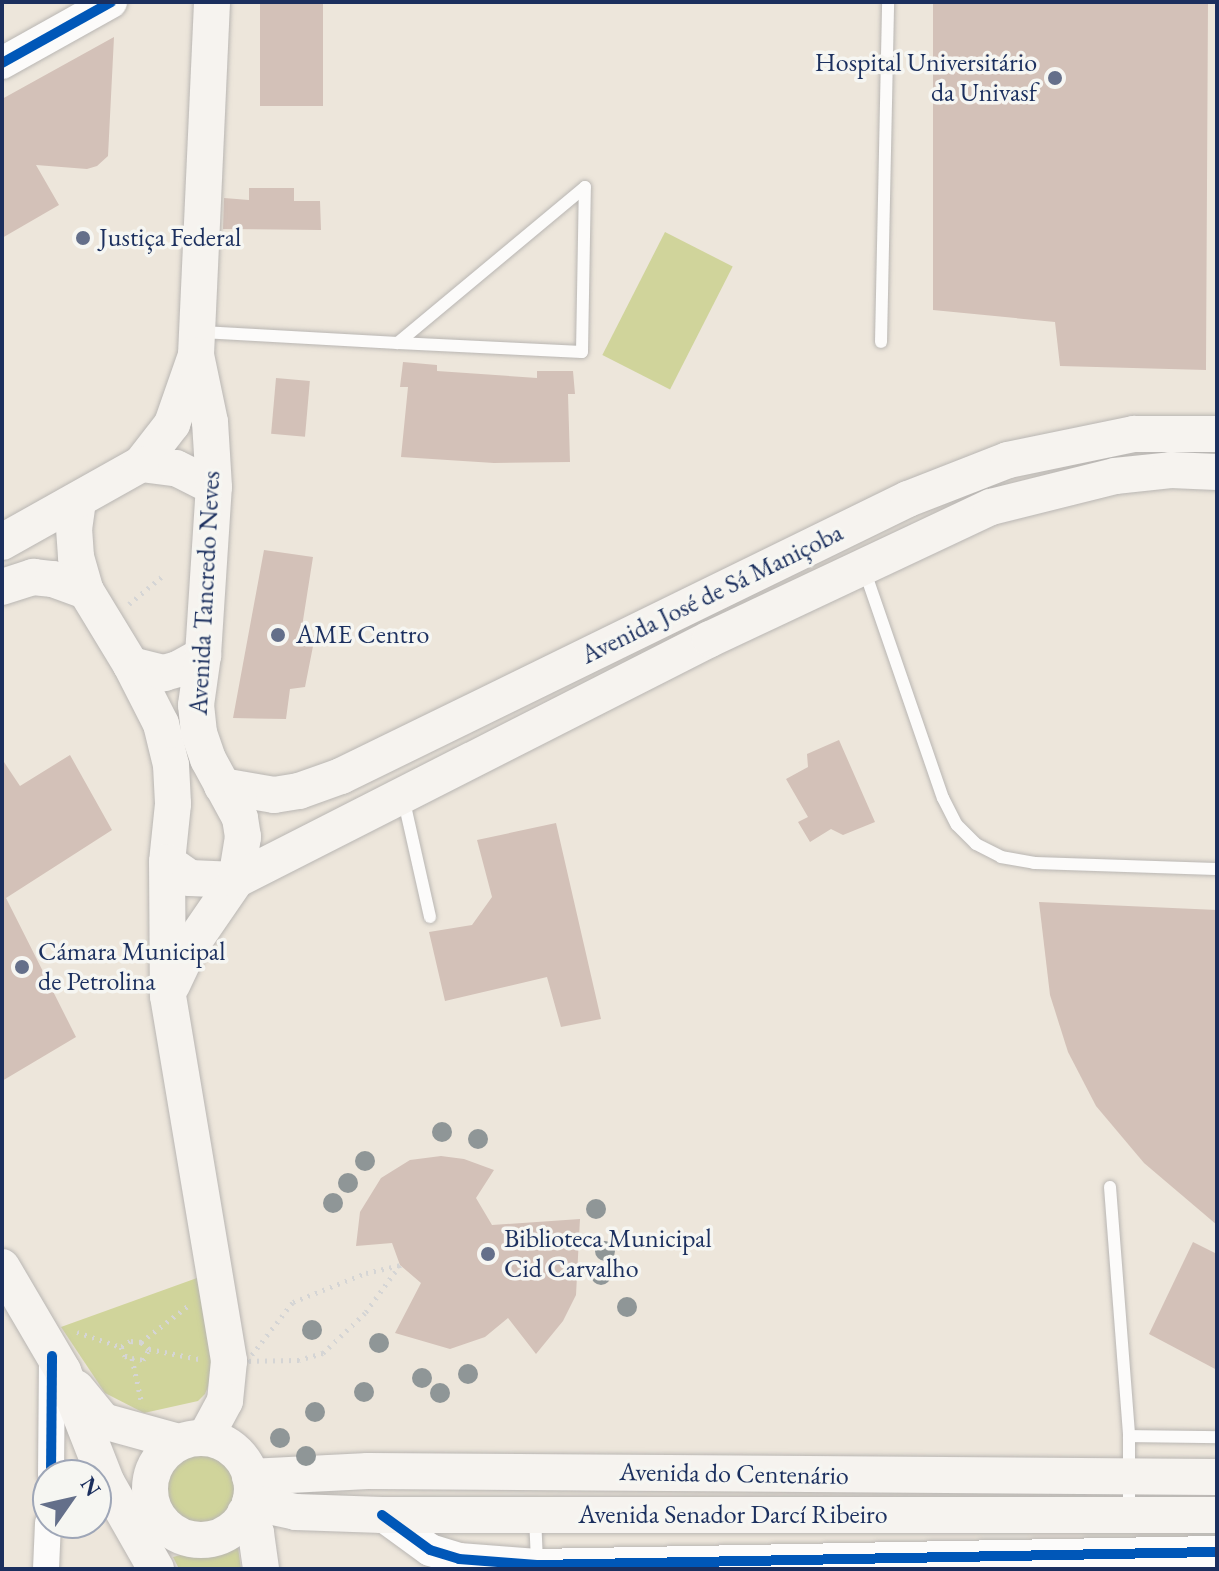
<!DOCTYPE html>
<html>
<head>
<meta charset="utf-8">
<style>
	body { margin:0 }
	#map { position:relative; width:1219px; height:1571px; overflow:hidden; background:#ede6db; font-family:"EB Garamond",serif }
	div>[style] { position:absolute }
	.green>* { inset:0; background:#d0d49b; transform-origin:0 0 }
	.round { border-radius:50% }
	.building>* { inset:0; background:#d3c1b8; transform-origin:0 0 }
	.path>* { height:5px; margin-top:-2.5px; transform-origin:0; background:repeating-linear-gradient(90deg,#d5d5d5 0 2px,transparent 0 8px) }
	.roads { filter:drop-shadow(0 0 2px #b9b6b3) drop-shadow(0 0 2px #b9b6b3) }
	.service>* { height:12px; margin:-6px; padding:0 6px; transform-origin:6px; border-radius:6px; background:#fcfbfa }
	.minor>* { height:26px; margin:-13px; padding:0 13px; transform-origin:13px; border-radius:13px; background:#fcfbfa }
	.tertiary>* { height:32px; margin:-16px; padding:0 16px; transform-origin:16px; border-radius:16px; background:#fcfbfa }
	.secondary>* { height:36px; margin:-18px; padding:0 18px; transform-origin:18px; border-radius:18px; background:#f6f3ef }
	.secondary>.ring { margin:-18px; padding:0; box-sizing:content-box; background:none; border:36px solid #f6f3ef; border-radius:50% }
	.cycleway>* { height:10px; margin:-5px; padding:0 5px; transform-origin:5px; border-radius:5px; background:#0057b8 }
	.trees>* { width:20px; height:20px; margin:-10px; border-radius:50%; background:#8f9697 }
	.dots>* { width:22px; height:22px; translate:-50% -50%; box-sizing:border-box; border:4px solid #f6f6f2; border-radius:50% }
	span { translate:-50% -50%; white-space:nowrap; text-align:center; line-height:1.15; -webkit-text-stroke:7px #f6f6f2; paint-order:stroke }
	.poi-label { font-size:26px; color:#1b2f5e }
	.right { translate:-100% -50%; text-align:right }
	.left { translate:0 -50%; text-align:left }
	.street-label { font-size:26px; color:#1b2f5e }
	.frame { position:absolute; inset:0; border:4px solid #1b2f5e; pointer-events:none }
	.north { position:absolute; left:32px; top:1459px; width:80px; height:80px; box-sizing:border-box; background:#f6f6f2; border:2px solid #9ea6b7; border-radius:50%; rotate:56deg; font-size:22px; font-weight:700; line-height:32px; text-align:center; color:#1b2f5e }
	.north::after { content:''; display:block; margin:auto; width:28px; height:36px; background:#646f8a; clip-path:polygon(50% 0,100% 100%,50% 72%,0 100%) }
</style>
</head>
<body>
<div id="map">
	<div class="green">
		<div style="left:665px;top:232px;width:76px;height:138px;rotate:27deg"></div>
		<div style="clip-path:polygon(197px 1278px,218px 1363px,205px 1394px,198px 1401px,144px 1413px,105px 1393px,61px 1327px)"></div>
		<div class="round" style="left:167px;top:1453px;width:70px;height:70px"></div>
		<div style="clip-path:polygon(237px 1540px,241px 1569px,179px 1569px,173px 1557px)"></div>
	</div>
	<div class="building">
		<div style="left:260px;top:2px;width:63px;height:104px"></div>
		<div style="clip-path:polygon(933px 2px,1208px 2px,1206px 370px,1060px 366px,1055px 322px,933px 310px)"></div>
		<div style="clip-path:polygon(114px 37px,108px 156px,97px 166px,87px 169px,36px 165px,59px 205px,2px 238px,2px 99px)"></div>
		<div style="clip-path:polygon(249px 188px,294px 188px,294px 201px,320px 201px,321px 230px,223px 229px,224px 198px,249px 200px)"></div>
		<div style="clip-path:polygon(403px 362px,437px 365px,437px 371px,537px 378px,537px 371px,573px 371px,575px 394px,568px 394px,570px 462px,494px 463px,401px 457px,408px 387px,400px 387px)"></div>
		<div style="left:276px;top:378px;width:34px;height:56px;rotate:5deg"></div>
		<div style="clip-path:polygon(264px 550px,313px 557px,301px 633px,315px 636px,305px 687px,290px 689px,286px 719px,233px 718px)"></div>
		<div style="clip-path:polygon(839px 740px,875px 822px,843px 835px,831px 829px,810px 842px,798px 822px,808px 817px,786px 779px,808px 767px,807px 754px)"></div>
		<div style="clip-path:polygon(70px 755px,112px 830px,6px 898px,76px 1037px,2px 1081px,2px 759px,20px 786px)"></div>
		<div style="clip-path:polygon(556px 823px,601px 1019px,561px 1027px,547px 977px,445px 1001px,429px 932px,472px 925px,492px 897px,477px 840px)"></div>
		<div style="clip-path:polygon(1039px 902px,1217px 910px,1217px 1225px,1144px 1163px,1096px 1106px,1068px 1052px,1050px 995px)"></div>
		<div style="clip-path:polygon(441px 1156px,464px 1159px,494px 1170px,476px 1198px,492px 1225px,580px 1219px,576px 1295px,563px 1321px,536px 1354px,508px 1318px,485px 1337px,450px 1349px,395px 1333px,421px 1283px,400px 1265px,392px 1243px,356px 1246px,360px 1212px,381px 1178px,410px 1160px)"></div>
		<div style="clip-path:polygon(1193px 1242px,1217px 1254px,1217px 1370px,1149px 1334px)"></div>
	</div>
	<div class="path">
		<div style="left:129px;top:604px;width:47px;rotate:-39.8deg"></div>
		<div style="left:400px;top:1265px;width:59px;rotate:126.1deg"></div>
		<div style="left:365px;top:1313px;width:58px;rotate:136.4deg"></div>
		<div style="left:323px;top:1353px;width:25px;rotate:164deg"></div>
		<div style="left:299px;top:1360px;width:52px;rotate:178.9deg"></div>
		<div style="left:247px;top:1361px;width:75px;rotate:-52.1deg"></div>
		<div style="left:293px;top:1302px;width:79px;rotate:-21.7deg"></div>
		<div style="left:366px;top:1273px;width:35px;rotate:-13deg"></div>
		<div style="left:77px;top:1332px;width:46px;rotate:18.8deg"></div>
		<div style="left:121px;top:1347px;width:10px;rotate:66deg"></div>
		<div style="left:125px;top:1356px;width:7px;rotate:16deg"></div>
		<div style="left:132px;top:1358px;width:11px;rotate:10deg"></div>
		<div style="left:143px;top:1360px;width:13px;rotate:-61deg"></div>
		<div style="left:149px;top:1349px;width:11px;rotate:-139deg"></div>
		<div style="left:141px;top:1342px;width:11px;rotate:-175deg"></div>
		<div style="left:130px;top:1341px;width:11px;rotate:146deg"></div>
		<div style="left:141px;top:1342px;width:59px;rotate:-37.5deg"></div>
		<div style="left:149px;top:1349px;width:51px;rotate:11.3deg"></div>
		<div style="left:132px;top:1358px;width:43px;rotate:77.9deg"></div>
	</div>
	<div class="roads">
		<div class="service">
			<div style="left:202px;top:332px;width:196px;rotate:3.2deg"></div>
			<div style="left:398px;top:343px;width:184px;rotate:2.8deg"></div>
			<div style="left:582px;top:352px;width:165px;rotate:-89deg"></div>
			<div style="left:585px;top:187px;width:244px;rotate:140.2deg"></div>
			<div style="left:881px;top:342px;width:340px;rotate:-88.8deg"></div>
			<div style="left:864px;top:569px;width:242px;rotate:71deg"></div>
			<div style="left:943px;top:798px;width:30px;rotate:63deg"></div>
			<div style="left:957px;top:825px;width:27px;rotate:45deg"></div>
			<div style="left:976px;top:844px;width:28px;rotate:27deg"></div>
			<div style="left:1001px;top:857px;width:34px;rotate:10deg"></div>
			<div style="left:1034px;top:863px;width:183px;rotate:1.9deg"></div>
			<div style="left:403px;top:797px;width:123px;rotate:77.3deg"></div>
			<div style="left:1110px;top:1187px;width:250px;rotate:85.6deg"></div>
			<div style="left:1129px;top:1436px;width:75px;rotate:90deg"></div>
			<div style="left:1129px;top:1436px;width:88px;rotate:0.7deg"></div>
			<div style="left:535px;top:1516px;width:46px;rotate:87.5deg"></div>
		</div>
		<div class="minor">
			<div style="left:51px;top:1475px;width:116px;rotate:-89.5deg"></div>
			<div style="left:46px;top:1569px;width:46px;rotate:-87.5deg"></div>
		</div>
		<div class="tertiary">
			<div style="left:2px;top:63px;width:125px;rotate:-29.2deg"></div>
			<div style="left:382px;top:1515px;width:59px;rotate:36.1deg"></div>
			<div style="left:430px;top:1550px;width:30px;rotate:17deg"></div>
			<div style="left:459px;top:1559px;width:78px;rotate:4.4deg"></div>
			<div style="left:537px;top:1565px;width:680px;rotate:-1.1deg"></div>
		</div>
		<div class="secondary">
			<div style="left:141px;top:464px;width:51px;rotate:-52.2deg"></div>
			<div style="left:172px;top:424px;width:73px;rotate:-70.8deg"></div>
			<div style="left:196px;top:355px;width:353px;rotate:-87.4deg"></div>
			<div style="left:78px;top:501px;width:27px;rotate:98deg"></div>
			<div style="left:74px;top:528px;width:29px;rotate:86deg"></div>
			<div style="left:76px;top:557px;width:35px;rotate:74deg"></div>
			<div style="left:86px;top:591px;width:87px;rotate:58.7deg"></div>
			<div style="left:131px;top:665px;width:66px;rotate:63deg"></div>
			<div style="left:161px;top:724px;width:42px;rotate:76.3deg"></div>
			<div style="left:171px;top:765px;width:39px;rotate:87deg"></div>
			<div style="left:173px;top:804px;width:58px;rotate:95.9deg"></div>
			<div style="left:167px;top:862px;width:134px;rotate:89.6deg"></div>
			<div style="left:168px;top:996px;width:370px;rotate:80.5deg"></div>
			<div style="left:229px;top:1361px;width:40px;rotate:95.7deg"></div>
			<div style="left:225px;top:1401px;width:42px;rotate:118.4deg"></div>
			<div style="left:2px;top:542px;width:159px;rotate:-29.3deg"></div>
			<div style="left:141px;top:464px;width:35px;rotate:7deg"></div>
			<div style="left:176px;top:468px;width:42px;rotate:26.6deg"></div>
			<div style="left:2px;top:587px;width:33px;rotate:-18deg"></div>
			<div style="left:33px;top:577px;width:20px;rotate:6deg"></div>
			<div style="left:53px;top:579px;width:35px;rotate:20deg"></div>
			<div style="left:131px;top:665px;width:34px;rotate:14deg"></div>
			<div style="left:164px;top:673px;width:15px;rotate:-16deg"></div>
			<div style="left:178px;top:669px;width:29px;rotate:-29deg"></div>
			<div style="left:222px;top:786px;width:53px;rotate:9.8deg"></div>
			<div style="left:274px;top:795px;width:25px;rotate:-9deg"></div>
			<div style="left:299px;top:791px;width:45px;rotate:-19.7deg"></div>
			<div style="left:341px;top:776px;width:631px;rotate:-26.04deg"></div>
			<div style="left:908px;top:499px;width:107px;rotate:-21.3deg"></div>
			<div style="left:1008px;top:460px;width:129px;rotate:-11.7deg"></div>
			<div style="left:1134px;top:434px;width:83px"></div>
			<div style="left:167px;top:862px;width:28px;rotate:35deg"></div>
			<div style="left:190px;top:878px;width:46px;rotate:2.5deg"></div>
			<div style="left:236px;top:880px;width:532px;rotate:-26.95deg"></div>
			<div style="left:710px;top:639px;width:310px;rotate:-25.2deg"></div>
			<div style="left:991px;top:507px;width:128px;rotate:-14deg"></div>
			<div style="left:1115px;top:476px;width:56px;rotate:-6.1deg"></div>
			<div style="left:1171px;top:470px;width:46px;rotate:2.5deg"></div>
			<div style="left:172px;top:985px;width:42px;rotate:-64.7deg"></div>
			<div style="left:190px;top:947px;width:81px;rotate:-55.5deg"></div>
			<div style="left:236px;top:880px;width:44px;rotate:-80.8deg"></div>
			<div style="left:243px;top:837px;width:19px;rotate:-99deg"></div>
			<div style="left:240px;top:818px;width:67px;rotate:-118.5deg"></div>
			<div style="left:208px;top:759px;width:28px;rotate:-109deg"></div>
			<div style="left:199px;top:733px;width:28px;rotate:-96deg"></div>
			<div style="left:196px;top:705px;width:50px;rotate:-82deg"></div>
			<div style="left:203px;top:655px;width:168px;rotate:-86.3deg"></div>
			<div style="left:214px;top:487px;width:65px;rotate:-93.5deg"></div>
			<div style="left:210px;top:422px;width:68px;rotate:-101.8deg"></div>
			<div style="left:2px;top:1267px;width:121px;rotate:59.6deg"></div>
			<div style="left:63px;top:1371px;width:120px;rotate:68.6deg"></div>
			<div style="left:107px;top:1483px;width:99px;rotate:60.3deg"></div>
			<div style="left:76px;top:1388px;width:43px;rotate:50.7deg"></div>
			<div style="left:103px;top:1421px;width:79px;rotate:15.4deg"></div>
			<div class="ring" style="left:150px;top:1438px;width:66px;height:66px"></div>
			<div style="left:250px;top:1477px;width:118px;rotate:-2.9deg"></div>
			<div style="left:368px;top:1471px;width:849px;rotate:0.4deg"></div>
			<div style="left:250px;top:1502px;width:47px;rotate:12.3deg"></div>
			<div style="left:296px;top:1512px;width:86px;rotate:2deg"></div>
			<div style="left:382px;top:1515px;width:835px"></div>
			<div style="left:245px;top:1513px;width:23px;rotate:61deg"></div>
			<div style="left:256px;top:1533px;width:36px;rotate:82deg"></div>
		</div>
	</div>
	<div class="cycleway">
		<div style="left:2px;top:63px;width:125px;rotate:-29.2deg"></div>
		<div style="left:51px;top:1475px;width:119px;rotate:-89.5deg"></div>
		<div style="left:382px;top:1515px;width:59px;rotate:36.1deg"></div>
		<div style="left:430px;top:1550px;width:30px;rotate:17deg"></div>
		<div style="left:459px;top:1559px;width:78px;rotate:4.4deg"></div>
		<div style="left:537px;top:1565px;width:680px;rotate:-1.1deg"></div>
	</div>
	<div class="trees">
		<div style="left:442px;top:1132px"></div>
		<div style="left:478px;top:1139px"></div>
		<div style="left:365px;top:1161px"></div>
		<div style="left:348px;top:1183px"></div>
		<div style="left:333px;top:1203px"></div>
		<div style="left:596px;top:1209px"></div>
		<div style="left:605px;top:1251px"></div>
		<div style="left:601px;top:1275px"></div>
		<div style="left:627px;top:1307px"></div>
		<div style="left:312px;top:1330px"></div>
		<div style="left:379px;top:1343px"></div>
		<div style="left:468px;top:1374px"></div>
		<div style="left:422px;top:1378px"></div>
		<div style="left:364px;top:1392px"></div>
		<div style="left:440px;top:1393px"></div>
		<div style="left:315px;top:1412px"></div>
		<div style="left:280px;top:1438px"></div>
		<div style="left:306px;top:1456px"></div>
	</div>
	<div class="dots">
		<div style="left:1055px;top:78px;background:#646f8a"></div>
		<div style="left:83px;top:238px;background:#646f8a"></div>
		<div style="left:278px;top:635px;background:#646f8a"></div>
		<div style="left:22px;top:967px;background:#646f8a"></div>
		<div style="left:488px;top:1254px;background:#646f8a"></div>
	</div>
	<div class="poi-label">
		<span class="right" style="left:1037px;top:78px">Hospital Universitário<br>da Univasf</span>
		<span class="left" style="left:99px;top:238px">Justiça Federal</span>
		<span class="left" style="left:296px;top:635px">AME Centro</span>
		<span class="left" style="left:38px;top:967px">Cámara Municipal<br>de Petrolina</span>
		<span class="left" style="left:504px;top:1254px">Biblioteca Municipal<br>Cid Carvalho</span>
	</div>
	<div class="street-label">
		<span style="left:205px;top:593px;rotate:-87deg">Avenida Tancredo Neves</span>
		<span style="left:712px;top:594px;rotate:-26deg">Avenida José de Sá Maniçoba</span>
		<span style="left:734px;top:1474px;rotate:1deg">Avenida do Centenário</span>
		<span style="left:733px;top:1515px">Avenida Senador Darcí Ribeiro</span>
	</div>
	<div class="frame"></div>
	<div class="north">N</div>
</div>
</body>
</html>
